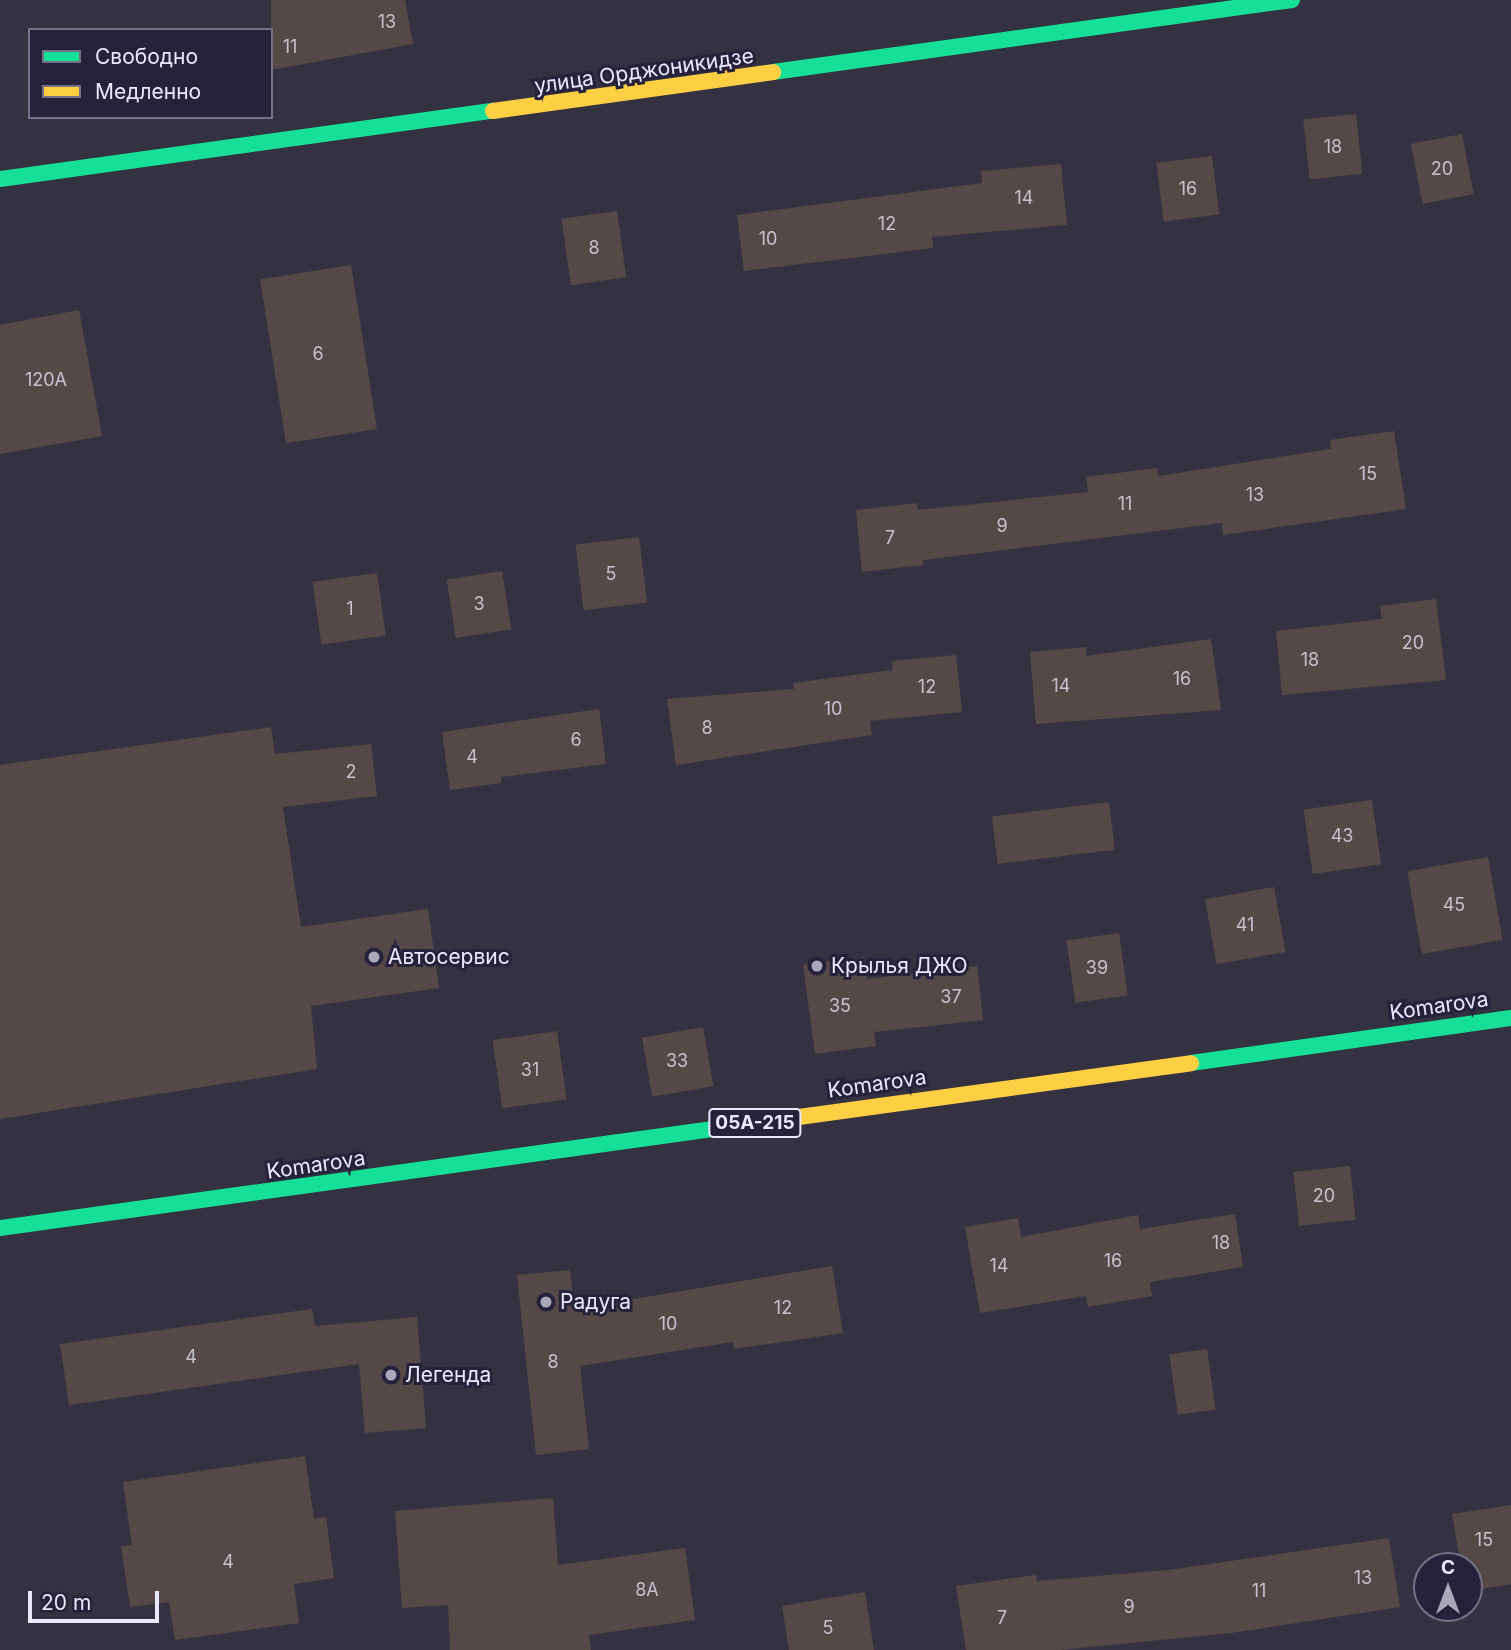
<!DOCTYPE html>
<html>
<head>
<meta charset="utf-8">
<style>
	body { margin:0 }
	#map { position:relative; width:1511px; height:1650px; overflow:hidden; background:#343240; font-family:Inter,sans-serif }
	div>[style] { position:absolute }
	.building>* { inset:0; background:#554948; transform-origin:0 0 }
	.fast>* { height:16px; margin:-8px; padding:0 8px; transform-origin:8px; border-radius:8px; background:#16e098 }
	.slow>* { height:16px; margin:-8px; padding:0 8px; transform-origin:8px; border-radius:8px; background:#ffcf43 }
	.dots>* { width:19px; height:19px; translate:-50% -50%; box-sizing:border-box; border:4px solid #26223b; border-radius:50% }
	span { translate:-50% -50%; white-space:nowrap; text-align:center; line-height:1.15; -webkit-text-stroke:6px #26223b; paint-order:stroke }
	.number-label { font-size:18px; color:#c5c1ce }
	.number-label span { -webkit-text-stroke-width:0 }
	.shield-label span { padding:2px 5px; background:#26223b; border:2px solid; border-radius:5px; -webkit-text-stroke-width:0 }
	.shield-label { font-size:19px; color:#eae9fa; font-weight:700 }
	.street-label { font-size:21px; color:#eae9fa }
	.poi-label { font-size:21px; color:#eae9fa }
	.left { translate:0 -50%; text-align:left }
	.legend { position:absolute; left:28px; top:28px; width:245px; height:91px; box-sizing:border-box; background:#26223b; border:2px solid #747287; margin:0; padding:9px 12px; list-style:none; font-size:21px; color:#eae9fa }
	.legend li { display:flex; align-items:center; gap:14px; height:35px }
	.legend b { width:35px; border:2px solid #747287 }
	.north { position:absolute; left:1413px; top:1552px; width:70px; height:70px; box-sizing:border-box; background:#26223b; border:2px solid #747287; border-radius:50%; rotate:0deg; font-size:19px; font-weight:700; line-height:28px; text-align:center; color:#eae9fa }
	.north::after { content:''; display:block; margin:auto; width:24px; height:32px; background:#aaa9b9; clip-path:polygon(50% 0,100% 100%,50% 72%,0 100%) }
	.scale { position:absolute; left:28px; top:1591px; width:131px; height:32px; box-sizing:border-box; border:4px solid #eae9fa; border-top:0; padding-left:9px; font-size:21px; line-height:24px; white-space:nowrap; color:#eae9fa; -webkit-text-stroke:5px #26223b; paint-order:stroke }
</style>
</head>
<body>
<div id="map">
	<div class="building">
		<div style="clip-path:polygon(271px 0,405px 0,413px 44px,271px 70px)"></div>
		<div style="left:1356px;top:114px;width:60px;height:53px;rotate:84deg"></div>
		<div style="left:1462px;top:134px;width:61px;height:52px;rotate:79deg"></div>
		<div style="left:1212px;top:156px;width:59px;height:56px;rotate:83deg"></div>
		<div style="clip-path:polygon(1061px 164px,1067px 225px,932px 237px,933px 248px,744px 271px,737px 215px,982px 183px,981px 171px)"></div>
		<div style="left:617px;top:211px;width:67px;height:56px;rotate:82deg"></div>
		<div style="left:351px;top:265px;width:166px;height:92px;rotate:81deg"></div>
		<div style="clip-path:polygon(79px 310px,102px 436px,0 454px,0 325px)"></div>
		<div style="clip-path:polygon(1394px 431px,1406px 509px,1223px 535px,1222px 523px,923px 560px,923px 565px,862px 572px,856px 510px,917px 503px,918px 510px,1088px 492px,1086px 477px,1157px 468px,1158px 476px,1331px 449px,1330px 440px)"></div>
		<div style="left:639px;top:537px;width:66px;height:64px;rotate:83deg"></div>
		<div style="left:502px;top:571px;width:59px;height:56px;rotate:81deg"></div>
		<div style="left:377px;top:573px;width:63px;height:65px;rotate:82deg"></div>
		<div style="clip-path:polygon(1436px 599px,1446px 680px,1282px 695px,1276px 631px,1382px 619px,1380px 606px)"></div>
		<div style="clip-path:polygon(1211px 639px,1221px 710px,1036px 724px,1030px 652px,1086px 647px,1086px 656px)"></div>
		<div style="clip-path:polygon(956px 655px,962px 712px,870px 721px,872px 735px,676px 765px,667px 699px,794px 689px,793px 683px,893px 670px,892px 661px)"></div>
		<div style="clip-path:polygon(599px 709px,606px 764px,501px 777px,501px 783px,450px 790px,442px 732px)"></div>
		<div style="clip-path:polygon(271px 727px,275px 754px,371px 744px,377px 796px,283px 807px,301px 927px,428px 909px,439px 988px,311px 1006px,317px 1069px,0 1119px,0 765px)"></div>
		<div style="left:1372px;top:800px;width:65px;height:69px;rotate:82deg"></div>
		<div style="left:1109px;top:802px;width:48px;height:118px;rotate:83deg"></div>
		<div style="left:1488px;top:857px;width:84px;height:82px;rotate:80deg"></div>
		<div style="left:1274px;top:887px;width:66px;height:70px;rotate:80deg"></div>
		<div style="left:1119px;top:933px;width:63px;height:53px;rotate:82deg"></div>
		<div style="clip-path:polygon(864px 957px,867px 979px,977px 966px,983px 1020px,874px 1032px,876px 1046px,815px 1054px,803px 965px)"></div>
		<div style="left:703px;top:1027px;width:60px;height:62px;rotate:80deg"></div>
		<div style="left:557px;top:1031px;width:69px;height:65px;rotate:82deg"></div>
		<div style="left:1350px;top:1166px;width:54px;height:57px;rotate:84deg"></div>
		<div style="clip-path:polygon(1235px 1214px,1243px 1267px,1150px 1282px,1152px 1296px,1088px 1307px,1086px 1296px,980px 1313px,965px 1227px,1018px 1218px,1021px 1237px,1138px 1215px,1140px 1229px)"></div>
		<div style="clip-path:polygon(832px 1266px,843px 1333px,734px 1349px,733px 1342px,580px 1366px,589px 1449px,536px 1455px,517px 1275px,570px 1270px,574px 1309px)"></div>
		<div style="clip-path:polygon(312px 1309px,315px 1326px,417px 1317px,426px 1428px,365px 1433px,359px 1364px,69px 1405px,60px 1344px)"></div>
		<div style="left:1207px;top:1349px;width:61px;height:38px;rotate:82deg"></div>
		<div style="clip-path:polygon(305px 1456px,314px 1519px,326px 1517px,334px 1578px,294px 1584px,299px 1623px,175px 1640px,169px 1602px,130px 1607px,121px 1546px,132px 1545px,123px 1482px)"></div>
		<div style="clip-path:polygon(553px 1498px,558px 1565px,685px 1548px,695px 1620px,589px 1635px,591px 1650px,450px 1650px,448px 1605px,402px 1608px,395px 1511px)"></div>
		<div style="clip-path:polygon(1511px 1505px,1511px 1584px,1469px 1591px,1469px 1566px,1461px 1566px,1452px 1514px)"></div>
		<div style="clip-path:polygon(1389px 1538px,1400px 1607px,1231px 1633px,1060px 1650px,966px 1650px,956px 1586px,1036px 1575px,1037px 1581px,1168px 1570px)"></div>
		<div style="clip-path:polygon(865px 1592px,874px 1650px,789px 1650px,782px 1606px)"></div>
	</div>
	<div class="fast">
		<div style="left:773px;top:72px;width:524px;rotate:-7.9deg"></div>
		<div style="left:0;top:179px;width:498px;rotate:-7.9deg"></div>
		<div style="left:1191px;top:1063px;width:323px;rotate:-8deg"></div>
		<div style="left:0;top:1228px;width:784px;rotate:-7.91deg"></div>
	</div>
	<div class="slow">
		<div style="left:493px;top:111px;width:283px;rotate:-7.9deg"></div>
		<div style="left:777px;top:1120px;width:418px;rotate:-7.8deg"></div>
	</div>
	<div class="dots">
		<div style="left:374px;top:957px;background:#aaa9b9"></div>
		<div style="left:817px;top:966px;background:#aaa9b9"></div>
		<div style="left:546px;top:1302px;background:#aaa9b9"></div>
		<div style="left:391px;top:1375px;background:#aaa9b9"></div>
	</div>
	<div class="number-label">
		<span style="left:387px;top:22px">13</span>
		<span style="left:290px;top:47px">11</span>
		<span style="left:1333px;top:147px">18</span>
		<span style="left:1442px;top:169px">20</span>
		<span style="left:1188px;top:189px">16</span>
		<span style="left:1024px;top:198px">14</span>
		<span style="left:887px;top:224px">12</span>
		<span style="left:768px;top:239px">10</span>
		<span style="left:594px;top:248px">8</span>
		<span style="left:318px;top:354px">6</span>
		<span style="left:46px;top:380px">120А</span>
		<span style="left:1368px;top:474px">15</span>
		<span style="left:1255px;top:495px">13</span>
		<span style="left:1125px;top:504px">11</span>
		<span style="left:1002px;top:526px">9</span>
		<span style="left:890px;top:538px">7</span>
		<span style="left:611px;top:574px">5</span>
		<span style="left:479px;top:604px">3</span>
		<span style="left:350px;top:609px">1</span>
		<span style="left:1413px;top:643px">20</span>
		<span style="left:1310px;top:660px">18</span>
		<span style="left:1182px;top:679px">16</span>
		<span style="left:1061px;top:686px">14</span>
		<span style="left:927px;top:687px">12</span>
		<span style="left:833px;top:709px">10</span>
		<span style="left:707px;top:728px">8</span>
		<span style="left:576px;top:740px">6</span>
		<span style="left:472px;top:757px">4</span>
		<span style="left:351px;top:772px">2</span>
		<span style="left:1342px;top:836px">43</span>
		<span style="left:1454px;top:905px">45</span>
		<span style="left:1245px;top:925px">41</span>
		<span style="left:1097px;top:968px">39</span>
		<span style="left:951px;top:997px">37</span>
		<span style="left:840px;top:1006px">35</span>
		<span style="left:677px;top:1061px">33</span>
		<span style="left:530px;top:1070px">31</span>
		<span style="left:1324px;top:1196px">20</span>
		<span style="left:1221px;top:1243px">18</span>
		<span style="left:1113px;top:1261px">16</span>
		<span style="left:999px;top:1266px">14</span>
		<span style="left:783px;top:1308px">12</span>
		<span style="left:668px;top:1324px">10</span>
		<span style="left:191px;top:1357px">4</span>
		<span style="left:553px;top:1362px">8</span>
		<span style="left:1484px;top:1540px">15</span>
		<span style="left:228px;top:1562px">4</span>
		<span style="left:1363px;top:1578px">13</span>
		<span style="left:647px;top:1590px">8А</span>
		<span style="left:1259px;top:1591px">11</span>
		<span style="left:1129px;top:1607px">9</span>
		<span style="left:1002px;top:1618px">7</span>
		<span style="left:828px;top:1628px">5</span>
	</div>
	<div class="shield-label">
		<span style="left:755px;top:1123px">05А-215</span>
	</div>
	<div class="street-label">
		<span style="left:644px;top:71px;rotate:-8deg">улица Орджоникидзе</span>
		<span style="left:1439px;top:1006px;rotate:-8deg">Komarova</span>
		<span style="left:877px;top:1084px;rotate:-8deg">Komarova</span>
		<span style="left:316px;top:1165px;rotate:-8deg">Komarova</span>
	</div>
	<div class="poi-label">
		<span class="left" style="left:388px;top:957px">Автосервис</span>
		<span class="left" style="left:831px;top:966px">Крылья ДЖО</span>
		<span class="left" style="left:560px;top:1302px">Радуга</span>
		<span class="left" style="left:405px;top:1375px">Легенда</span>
	</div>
	<ul class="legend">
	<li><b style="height:9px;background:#16e098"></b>Свободно</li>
	<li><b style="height:9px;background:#ffcf43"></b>Медленно</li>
	</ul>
	<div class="north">С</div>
	<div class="scale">20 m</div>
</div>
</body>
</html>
